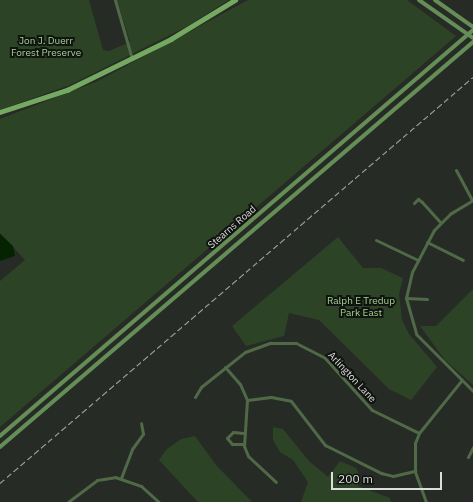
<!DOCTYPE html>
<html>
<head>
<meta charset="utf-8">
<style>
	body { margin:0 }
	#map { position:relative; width:473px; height:502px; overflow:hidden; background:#272b26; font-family:"IBM Plex Sans",sans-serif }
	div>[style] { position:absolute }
	.green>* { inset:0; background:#2d4325 }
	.water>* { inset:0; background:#052300 }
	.minor>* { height:3px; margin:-1.5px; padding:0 1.5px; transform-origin:1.5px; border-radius:1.5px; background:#506a47 }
	.secondary>* { height:4px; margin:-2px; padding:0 2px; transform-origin:2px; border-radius:2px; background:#648e56 }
	.primary>* { height:4.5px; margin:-2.25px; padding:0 2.25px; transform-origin:2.25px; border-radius:2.25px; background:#74a961 }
	.rail>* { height:1px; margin-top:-0.5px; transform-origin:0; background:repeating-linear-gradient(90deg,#9a9e99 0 6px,transparent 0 9px) }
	span { translate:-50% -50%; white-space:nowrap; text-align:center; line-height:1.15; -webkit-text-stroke:4px #111311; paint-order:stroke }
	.park-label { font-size:10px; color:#a1d490 }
	.street-label { font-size:10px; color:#dbdeda }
	.scale { position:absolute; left:331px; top:472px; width:111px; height:18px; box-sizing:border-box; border:2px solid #dbdeda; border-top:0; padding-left:5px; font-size:12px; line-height:14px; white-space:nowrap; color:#dbdeda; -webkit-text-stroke:3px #111311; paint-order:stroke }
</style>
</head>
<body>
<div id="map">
	<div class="green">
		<div style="clip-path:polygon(0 0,89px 0,103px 50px,109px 51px,130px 42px,117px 0,229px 0,186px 27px,70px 85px,0 110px)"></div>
		<div style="clip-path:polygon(248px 0,407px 0,456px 36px,0 427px,0 281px,25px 260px,0 233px,0 119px,98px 81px)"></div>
		<div style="clip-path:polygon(338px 237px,363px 268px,381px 268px,403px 278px,399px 294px,402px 320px,409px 334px,437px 367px,411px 400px,389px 389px,319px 320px,289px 313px,284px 336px,246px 346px,232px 326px)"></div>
		<div style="clip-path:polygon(473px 289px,473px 385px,445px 360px,420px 326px,436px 326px)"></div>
		<div style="clip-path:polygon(273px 427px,283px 429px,309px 461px,328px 477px,340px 461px,356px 468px,361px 478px,358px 486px,390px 498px,391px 502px,301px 502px,308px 482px,293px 460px,280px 452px,273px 440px)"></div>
		<div style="clip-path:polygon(195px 436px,216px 465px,252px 502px,198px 502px,159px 460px,167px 449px,181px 439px)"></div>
	</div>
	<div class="water">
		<div style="clip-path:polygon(0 234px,13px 246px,15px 256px,0 261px)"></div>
	</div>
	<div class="minor">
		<div style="left:115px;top:0;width:61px;rotate:73.9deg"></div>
		<div style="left:456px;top:170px;width:34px;rotate:62deg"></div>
		<div style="left:473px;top:200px;width:26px;rotate:149deg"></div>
		<div style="left:451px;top:213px;width:24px;rotate:135deg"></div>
		<div style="left:434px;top:230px;width:47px;rotate:117.6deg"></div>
		<div style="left:412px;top:272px;width:27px;rotate:103deg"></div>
		<div style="left:406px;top:298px;width:37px;rotate:74deg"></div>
		<div style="left:416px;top:334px;width:81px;rotate:45deg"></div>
		<div style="left:414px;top:203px;width:6px;rotate:-45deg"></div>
		<div style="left:418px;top:199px;width:5px;rotate:37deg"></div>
		<div style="left:422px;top:202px;width:27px;rotate:48deg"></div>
		<div style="left:376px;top:240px;width:47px;rotate:25.5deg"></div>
		<div style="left:427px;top:242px;width:40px;rotate:26.6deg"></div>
		<div style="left:406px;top:298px;width:21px;rotate:3deg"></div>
		<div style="left:225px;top:367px;width:23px;rotate:49deg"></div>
		<div style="left:240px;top:384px;width:17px;rotate:66deg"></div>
		<div style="left:247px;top:400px;width:46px;rotate:93.7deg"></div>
		<div style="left:244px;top:446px;width:11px;rotate:68deg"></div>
		<div style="left:248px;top:456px;width:38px;rotate:43deg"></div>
		<div style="left:195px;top:397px;width:12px;rotate:-59deg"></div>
		<div style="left:201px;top:387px;width:56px;rotate:-38.5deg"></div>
		<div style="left:245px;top:352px;width:27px;rotate:-20deg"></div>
		<div style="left:270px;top:343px;width:26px"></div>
		<div style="left:296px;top:343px;width:33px;rotate:27deg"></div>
		<div style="left:325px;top:358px;width:70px;rotate:47.9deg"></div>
		<div style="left:372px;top:410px;width:52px;rotate:26.1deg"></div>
		<div style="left:247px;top:400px;width:24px;rotate:-7deg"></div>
		<div style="left:271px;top:397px;width:20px;rotate:11deg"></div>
		<div style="left:291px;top:401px;width:56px;rotate:52.3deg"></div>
		<div style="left:325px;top:445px;width:63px;rotate:26.6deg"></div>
		<div style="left:381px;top:473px;width:12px;rotate:14deg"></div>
		<div style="left:393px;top:476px;width:23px;rotate:-13deg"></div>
		<div style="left:243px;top:433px;width:10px;rotate:-174deg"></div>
		<div style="left:233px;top:432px;width:8px;rotate:135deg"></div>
		<div style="left:227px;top:438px;width:8px;rotate:50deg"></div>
		<div style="left:232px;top:444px;width:11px"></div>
		<div style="left:468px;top:457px;width:11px;rotate:-63deg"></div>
		<div style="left:121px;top:478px;width:31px;rotate:-69deg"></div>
		<div style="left:132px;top:449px;width:19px;rotate:-54deg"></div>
		<div style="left:143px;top:434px;width:11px;rotate:-100deg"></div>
		<div style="left:68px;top:502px;width:36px;rotate:-37deg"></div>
		<div style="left:97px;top:480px;width:18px;rotate:-9deg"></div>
		<div style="left:115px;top:477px;width:28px;rotate:19deg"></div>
		<div style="left:141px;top:486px;width:24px;rotate:42deg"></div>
		<div style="left:426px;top:502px;width:33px;rotate:-110deg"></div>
		<div style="left:415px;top:471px;width:28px;rotate:-90deg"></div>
		<div style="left:415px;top:443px;width:11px;rotate:-68deg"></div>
		<div style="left:419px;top:433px;width:67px;rotate:-51.1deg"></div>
	</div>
	<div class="secondary">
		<div style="left:419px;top:0;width:66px;rotate:35.1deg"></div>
		<div style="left:435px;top:0;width:47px;rotate:35.4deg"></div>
		<div style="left:0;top:436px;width:623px;rotate:-40.64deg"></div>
		<div style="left:0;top:447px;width:623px;rotate:-40.57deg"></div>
	</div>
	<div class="primary">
		<div style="left:0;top:112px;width:71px;rotate:-18.2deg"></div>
		<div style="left:67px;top:90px;width:116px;rotate:-26.1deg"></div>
		<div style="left:171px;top:39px;width:75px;rotate:-31.4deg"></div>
	</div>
	<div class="rail">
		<div style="left:0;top:483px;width:623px;rotate:-40.64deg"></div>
	</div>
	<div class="park-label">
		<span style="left:46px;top:46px">Jon J. Duerr<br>Forest Preserve</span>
		<span style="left:361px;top:306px">Ralph E Tredup<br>Park East</span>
	</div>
	<div class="street-label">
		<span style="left:232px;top:227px;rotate:-41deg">Stearns Road</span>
		<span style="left:352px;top:377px;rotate:47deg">Arlington Lane</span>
	</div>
	<div class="scale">200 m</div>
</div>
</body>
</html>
